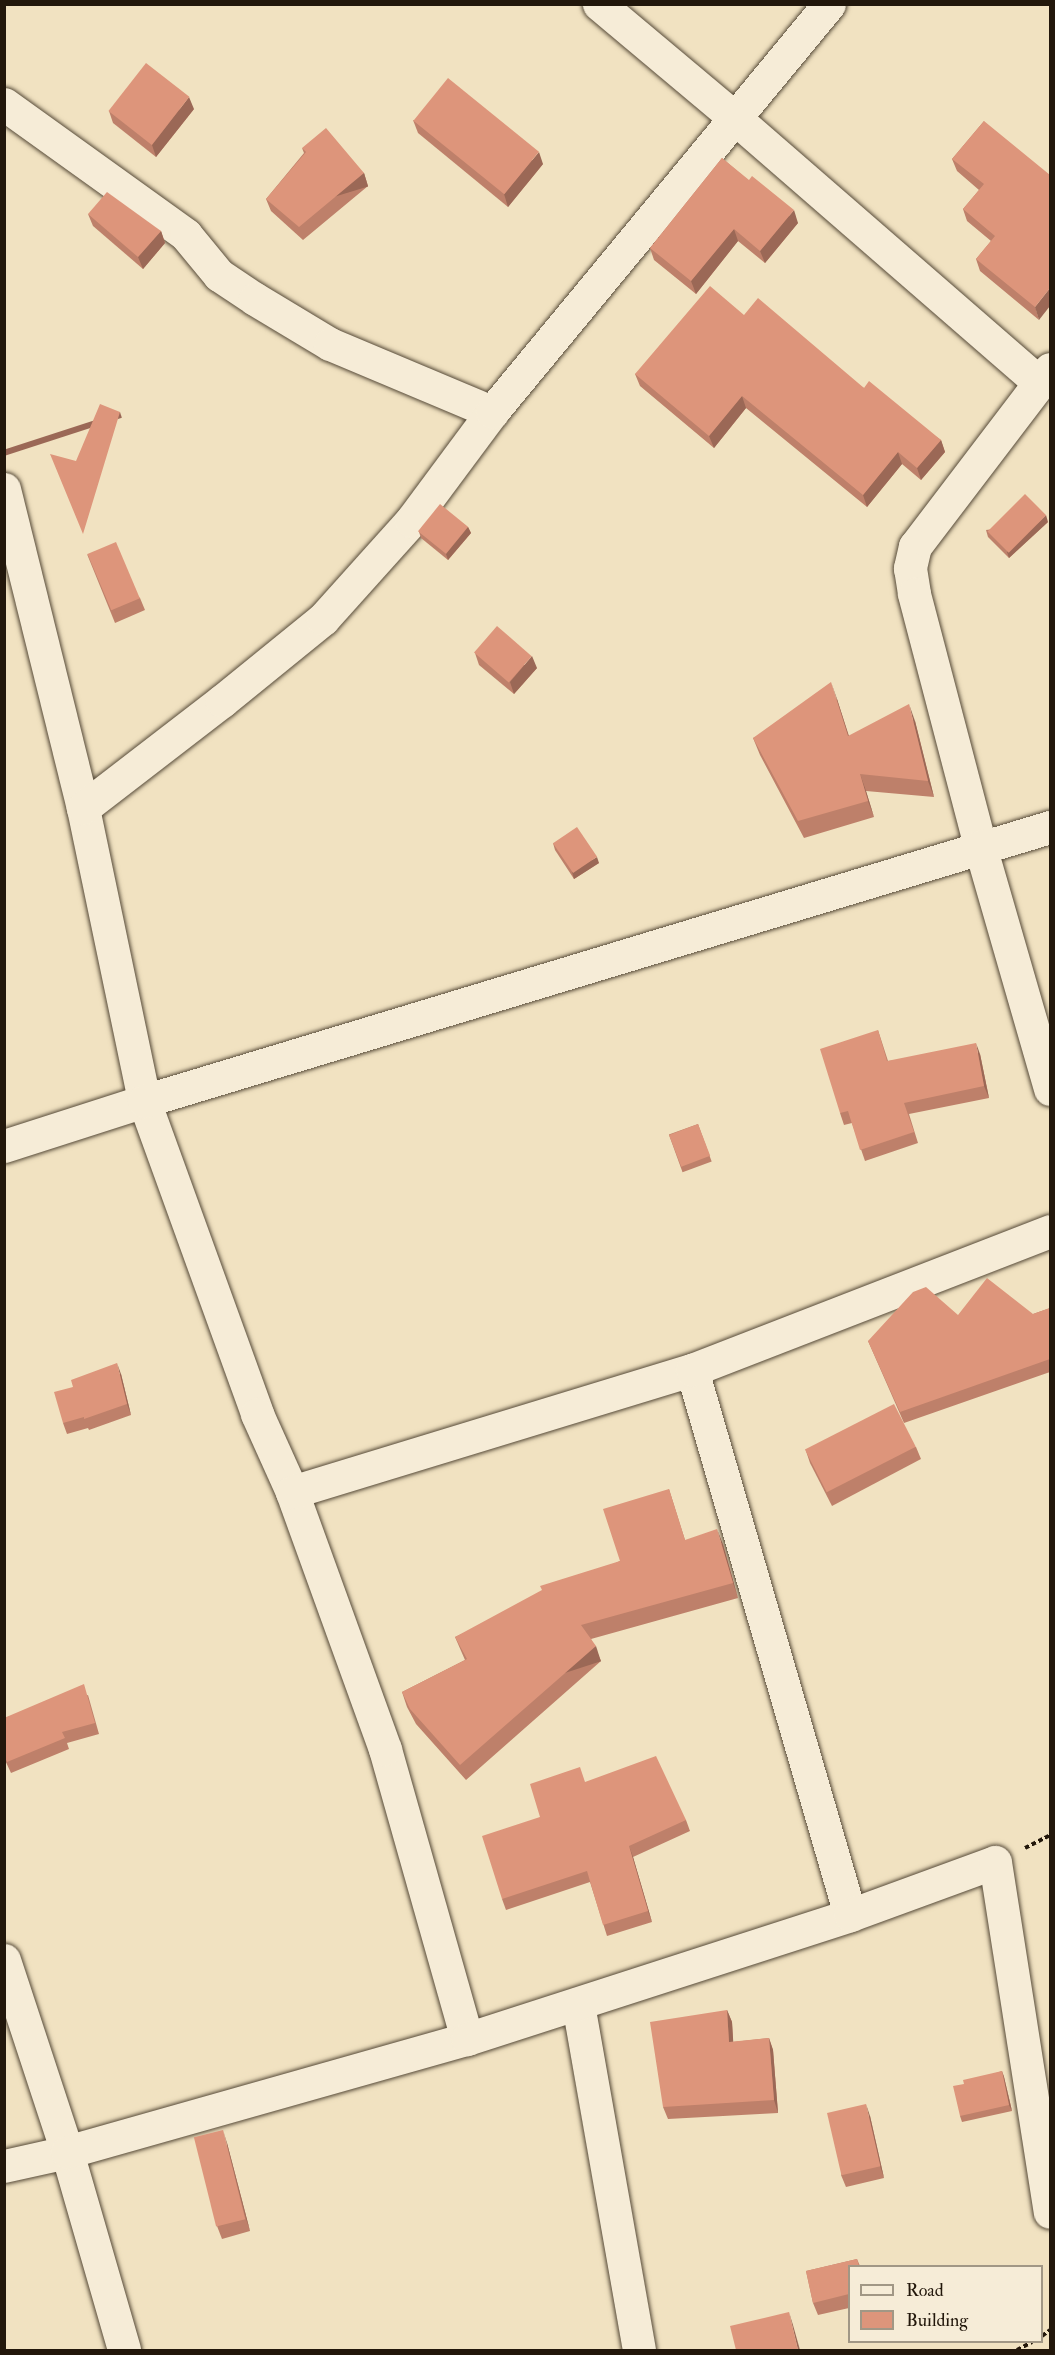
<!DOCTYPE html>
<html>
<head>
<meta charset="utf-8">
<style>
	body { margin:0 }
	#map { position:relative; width:1055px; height:2355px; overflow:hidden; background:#f1e2c1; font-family:"IM FELL Double Pica",serif }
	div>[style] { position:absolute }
	.path>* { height:4px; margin-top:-2px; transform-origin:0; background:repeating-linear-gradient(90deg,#22170b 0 4.5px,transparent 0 7.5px) }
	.roads { filter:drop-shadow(0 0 2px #564a38) drop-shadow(0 0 2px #564a38) }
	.minor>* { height:33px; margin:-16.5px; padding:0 16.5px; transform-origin:16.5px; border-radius:16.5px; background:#f6ecd7 }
	.wall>* { inset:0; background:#be806a; transform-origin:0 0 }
	.shaded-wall>* { inset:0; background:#9b6856; transform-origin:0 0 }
	.building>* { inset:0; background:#dd957b; transform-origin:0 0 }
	span { translate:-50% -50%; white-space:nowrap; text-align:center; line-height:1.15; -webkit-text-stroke:5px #f6ecd7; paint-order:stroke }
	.frame { position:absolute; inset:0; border:6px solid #22170b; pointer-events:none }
	.legend { position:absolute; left:848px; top:2265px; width:195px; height:78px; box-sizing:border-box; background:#f6ecd7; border:2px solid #a19785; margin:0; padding:8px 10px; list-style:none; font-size:18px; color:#22170b }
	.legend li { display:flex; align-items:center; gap:12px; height:30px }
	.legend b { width:30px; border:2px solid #a19785 }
</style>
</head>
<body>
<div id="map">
	<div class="path">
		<div style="left:1025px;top:1848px;width:28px;rotate:-27deg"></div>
		<div style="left:1042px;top:2336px;width:10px;rotate:-37deg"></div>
		<div style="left:1017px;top:2350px;width:17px;rotate:-28deg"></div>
	</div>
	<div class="roads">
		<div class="minor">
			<div style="left:599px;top:4px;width:179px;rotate:40deg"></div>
			<div style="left:736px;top:119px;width:401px;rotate:41deg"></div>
			<div style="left:4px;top:104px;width:224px;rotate:35.7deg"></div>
			<div style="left:186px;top:235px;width:52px;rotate:50.5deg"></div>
			<div style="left:219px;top:275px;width:43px;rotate:33.7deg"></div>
			<div style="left:255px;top:299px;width:87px;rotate:31deg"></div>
			<div style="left:330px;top:344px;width:176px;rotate:22.8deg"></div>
			<div style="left:1050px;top:369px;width:223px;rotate:127.3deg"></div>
			<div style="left:915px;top:546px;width:23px;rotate:103deg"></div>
			<div style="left:910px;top:568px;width:26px;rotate:81deg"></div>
			<div style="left:914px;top:594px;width:260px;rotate:75.3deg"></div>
			<div style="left:980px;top:846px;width:253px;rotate:73.9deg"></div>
			<div style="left:4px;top:489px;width:329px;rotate:76.1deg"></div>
			<div style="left:83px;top:808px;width:299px;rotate:78.2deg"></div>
			<div style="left:144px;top:1101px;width:333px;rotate:70.1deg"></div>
			<div style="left:257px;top:1414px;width:85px;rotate:65.8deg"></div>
			<div style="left:83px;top:808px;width:175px;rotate:-37.6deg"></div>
			<div style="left:222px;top:701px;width:130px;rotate:-39.1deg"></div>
			<div style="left:323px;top:619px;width:132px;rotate:-48.1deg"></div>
			<div style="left:411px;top:521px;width:136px;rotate:-53.4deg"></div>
			<div style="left:492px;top:412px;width:529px;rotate:-50.44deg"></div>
			<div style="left:4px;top:1146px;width:147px;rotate:-17.8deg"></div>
			<div style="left:144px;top:1101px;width:947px;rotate:-16.83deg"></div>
			<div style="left:692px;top:1370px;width:567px;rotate:73.83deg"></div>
			<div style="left:4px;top:1960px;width:202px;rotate:71.8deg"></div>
			<div style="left:67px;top:2152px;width:206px;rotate:73.9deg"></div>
			<div style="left:578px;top:2004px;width:351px;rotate:80deg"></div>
			<div style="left:467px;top:2039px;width:301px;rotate:-105.8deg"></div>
			<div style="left:385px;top:1749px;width:273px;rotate:-109.9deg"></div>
			<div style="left:292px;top:1492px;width:418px;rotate:-17deg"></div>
			<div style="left:692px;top:1370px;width:384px;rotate:-21.2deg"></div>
			<div style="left:4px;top:2166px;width:65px;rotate:-12.5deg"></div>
			<div style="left:67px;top:2152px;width:416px;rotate:-15.8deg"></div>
			<div style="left:467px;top:2039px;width:403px;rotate:-17.9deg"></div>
			<div style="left:850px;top:1915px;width:154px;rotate:-20.1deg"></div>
			<div style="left:995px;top:1862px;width:354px;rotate:81.1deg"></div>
		</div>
	</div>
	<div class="wall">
		<div style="clip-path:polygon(194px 109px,156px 157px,113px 123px,109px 111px)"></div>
		<div style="clip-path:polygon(413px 120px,543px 164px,508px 207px,418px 133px)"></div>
		<div style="clip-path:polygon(984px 121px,1039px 320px,980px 271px,976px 259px,991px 241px,967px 221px,963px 209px,979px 190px,957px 171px,952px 159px)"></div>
		<div style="clip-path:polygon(302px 148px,364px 173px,368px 186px,303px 240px,271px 211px,266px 199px,304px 153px)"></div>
		<div style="clip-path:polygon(722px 158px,798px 223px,765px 263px,738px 241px,696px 294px,654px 260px,650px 248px)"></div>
		<div style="clip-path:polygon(88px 214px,161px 231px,165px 243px,143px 269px,93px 226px)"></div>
		<div style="clip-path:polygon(744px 315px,864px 388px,941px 440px,945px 452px,921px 480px,902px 464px,867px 507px,746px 408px,714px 448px,640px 386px,635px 374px)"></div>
		<div style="clip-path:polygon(1048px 522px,1009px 558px,988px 537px,986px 530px)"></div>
		<div style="clip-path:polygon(468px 527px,471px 533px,448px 560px,421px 538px,419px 532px)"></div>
		<div style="clip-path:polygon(87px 554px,140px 598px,145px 610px,115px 623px)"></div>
		<div style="clip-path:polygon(475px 653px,537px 668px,514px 694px,479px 665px)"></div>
		<div style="clip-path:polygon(837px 699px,849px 736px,915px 721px,934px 797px,866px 791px,874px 817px,804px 838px,760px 755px,753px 738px)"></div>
		<div style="clip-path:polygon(553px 843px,599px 863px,574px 879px,555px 850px)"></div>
		<div style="clip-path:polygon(878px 1030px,888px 1061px,980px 1054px,989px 1098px,909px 1114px,918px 1143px,865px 1161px,852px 1123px,844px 1125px,840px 1113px)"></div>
		<div style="left:698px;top:1124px;width:40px;height:31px;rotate:70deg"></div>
		<div style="clip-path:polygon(1050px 1308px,1050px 1372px,904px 1423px,868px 1341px,958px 1315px,1033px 1314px)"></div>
		<div style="clip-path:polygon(121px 1374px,131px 1415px,89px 1430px,88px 1428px,67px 1434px,63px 1423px,73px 1387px)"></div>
		<div style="clip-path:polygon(916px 1447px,921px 1459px,832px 1506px,810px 1463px,806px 1451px)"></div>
		<div style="clip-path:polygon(669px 1489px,685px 1540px,723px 1544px,738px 1598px,591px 1639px,601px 1661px,466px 1780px,416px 1724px,407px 1707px,402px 1692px,465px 1660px,455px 1637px,620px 1561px)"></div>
		<div style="clip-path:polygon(88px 1695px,99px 1734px,67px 1743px,69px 1749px,11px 1773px,4px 1758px,4px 1718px)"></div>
		<div style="clip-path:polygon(586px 1782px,686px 1820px,690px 1831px,633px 1857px,652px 1922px,607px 1936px,590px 1882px,506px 1910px,502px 1899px,540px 1817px)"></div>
		<div style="clip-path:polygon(727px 2010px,732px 2022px,733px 2042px,769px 2038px,773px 2050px,778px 2113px,668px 2119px,663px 2107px)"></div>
		<div style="clip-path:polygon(1002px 2071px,1004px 2077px,1012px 2111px,962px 2122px,960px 2116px,964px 2084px)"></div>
		<div style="clip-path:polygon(870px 2116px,884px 2178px,846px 2187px,841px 2175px)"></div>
		<div style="clip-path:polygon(227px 2143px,250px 2231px,222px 2239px,217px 2226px)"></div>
		<div style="clip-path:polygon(857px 2259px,860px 2266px,849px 2266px,849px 2308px,818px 2315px,813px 2303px,806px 2271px)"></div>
	</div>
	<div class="shaded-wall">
		<div style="clip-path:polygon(189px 97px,194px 109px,156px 157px,152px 145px)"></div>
		<div style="clip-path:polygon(539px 152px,543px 164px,508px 207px,504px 194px)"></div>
		<div style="left:364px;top:173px;width:14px;height:85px;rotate:73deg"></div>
		<div style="clip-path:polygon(794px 210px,798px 223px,765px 263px,760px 251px)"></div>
		<div style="clip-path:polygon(734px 229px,738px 241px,696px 294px,691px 281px)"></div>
		<div style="clip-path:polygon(161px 231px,165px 243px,143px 269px,138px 257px)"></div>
		<div style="clip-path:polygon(1050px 288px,1050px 306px,1039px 320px,1035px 307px)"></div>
		<div style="clip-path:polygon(742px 396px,746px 408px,714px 448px,709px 436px)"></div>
		<div style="left:120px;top:412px;width:6px;height:127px;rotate:72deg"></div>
		<div style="clip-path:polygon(941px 440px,945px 452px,921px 480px,917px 468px)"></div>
		<div style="clip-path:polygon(898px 452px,902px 464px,867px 507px,863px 495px)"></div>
		<div style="clip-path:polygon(1046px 515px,1048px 522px,1009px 558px,1007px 552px)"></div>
		<div style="clip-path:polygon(468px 527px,471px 533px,448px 560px,446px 554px)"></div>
		<div style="clip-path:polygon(532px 656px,537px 668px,514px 694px,510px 682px)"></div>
		<div style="clip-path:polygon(831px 682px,837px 699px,854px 753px,848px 736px)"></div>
		<div style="clip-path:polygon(909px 704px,915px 721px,934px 797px,928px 781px)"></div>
		<div style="clip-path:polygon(860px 774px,866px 791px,874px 817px,868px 801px)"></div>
		<div style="clip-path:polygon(597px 857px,599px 863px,574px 879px,572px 872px)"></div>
		<div style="clip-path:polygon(976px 1043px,980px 1054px,989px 1098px,984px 1086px)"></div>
		<div style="clip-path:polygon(117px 1363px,121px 1374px,131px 1415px,127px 1404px)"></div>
		<div style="clip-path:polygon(717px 1529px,723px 1544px,738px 1598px,733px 1583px)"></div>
		<div style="left:596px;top:1646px;width:16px;height:181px;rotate:72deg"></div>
		<div style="clip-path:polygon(629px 1846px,633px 1857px,652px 1922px,648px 1911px)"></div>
		<div style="clip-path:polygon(727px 2010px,732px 2022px,734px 2054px,729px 2042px)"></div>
		<div style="clip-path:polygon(769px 2038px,773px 2050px,778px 2113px,774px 2100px)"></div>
		<div style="clip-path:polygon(1002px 2071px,1004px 2077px,1012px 2111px,1009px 2105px)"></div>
		<div style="clip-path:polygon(866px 2104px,870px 2116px,884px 2178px,880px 2166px)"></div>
		<div style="clip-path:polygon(223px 2130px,227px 2143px,250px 2231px,246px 2219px)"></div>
		<div style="clip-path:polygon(789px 2312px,793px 2325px,800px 2350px,798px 2350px)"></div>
	</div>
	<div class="building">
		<div style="left:146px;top:63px;width:55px;height:61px;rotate:38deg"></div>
		<div style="left:448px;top:78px;width:117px;height:55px;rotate:39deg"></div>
		<div style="clip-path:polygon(984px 121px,1050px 175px,1050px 288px,1035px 307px,976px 259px,995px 236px,963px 209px,984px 184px,952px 159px)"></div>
		<div style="clip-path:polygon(326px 128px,364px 173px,299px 227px,266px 199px,306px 152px,302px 148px)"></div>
		<div style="clip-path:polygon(722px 158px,749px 180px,752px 176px,794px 210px,760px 251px,734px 229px,691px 281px,650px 248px)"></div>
		<div style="clip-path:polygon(107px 192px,161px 231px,138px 257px,88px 214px)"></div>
		<div style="clip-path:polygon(710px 286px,744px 315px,758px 298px,864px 388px,869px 381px,941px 440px,917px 468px,898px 452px,863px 495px,742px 396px,709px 436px,635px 374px)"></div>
		<div style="clip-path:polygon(100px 404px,120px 412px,83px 534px,50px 454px,76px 461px)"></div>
		<div style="left:1025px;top:494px;width:30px;height:53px;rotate:45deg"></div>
		<div style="left:440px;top:504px;width:36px;height:35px;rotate:39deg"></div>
		<div style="left:116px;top:542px;width:61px;height:31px;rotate:67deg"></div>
		<div style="left:497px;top:626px;width:46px;height:35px;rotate:41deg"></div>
		<div style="clip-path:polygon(831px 682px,848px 736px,909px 704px,928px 781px,860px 774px,868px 801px,798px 821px,753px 738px)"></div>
		<div style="left:577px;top:827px;width:36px;height:29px;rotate:56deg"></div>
		<div style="clip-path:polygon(878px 1030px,887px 1061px,976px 1043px,984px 1086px,904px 1103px,914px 1132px,860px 1150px,848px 1111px,840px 1113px,820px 1049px)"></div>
		<div style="left:698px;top:1124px;width:34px;height:31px;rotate:69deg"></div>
		<div style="clip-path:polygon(987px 1278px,1033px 1314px,1050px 1308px,1050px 1359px,900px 1412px,868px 1341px,913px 1292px,926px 1287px,958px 1315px)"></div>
		<div style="clip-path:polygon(117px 1363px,127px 1404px,84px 1419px,84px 1417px,63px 1423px,54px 1392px,73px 1387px,71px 1380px)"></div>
		<div style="left:894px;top:1404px;width:48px;height:100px;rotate:63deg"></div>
		<div style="clip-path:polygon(669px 1489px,685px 1540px,717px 1529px,733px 1583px,581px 1625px,596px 1646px,460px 1765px,410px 1709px,402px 1692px,467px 1659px,455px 1637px,542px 1590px,540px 1586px,620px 1561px,603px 1509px)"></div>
		<div style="clip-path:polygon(84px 1684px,95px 1723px,62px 1732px,65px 1738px,7px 1762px,4px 1756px,4px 1718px)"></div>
		<div style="clip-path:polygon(656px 1756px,686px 1820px,629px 1846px,648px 1911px,603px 1925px,587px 1871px,502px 1899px,482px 1836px,540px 1817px,530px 1784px,580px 1767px,585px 1782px)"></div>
		<div style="clip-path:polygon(727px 2010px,729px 2042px,769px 2038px,774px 2100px,663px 2107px,650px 2022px)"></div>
		<div style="clip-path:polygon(1002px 2071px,1009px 2105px,960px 2116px,953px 2086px,964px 2084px,963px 2080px)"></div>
		<div style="left:866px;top:2104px;width:64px;height:40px;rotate:77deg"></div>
		<div style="left:223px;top:2130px;width:92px;height:30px;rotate:76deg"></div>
		<div style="clip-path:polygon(857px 2259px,859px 2266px,849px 2266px,849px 2294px,813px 2303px,806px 2271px)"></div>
		<div style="clip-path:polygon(789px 2312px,798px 2350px,736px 2350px,730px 2326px)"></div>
	</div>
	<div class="frame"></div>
	<ul class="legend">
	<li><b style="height:8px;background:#f6ecd7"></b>Road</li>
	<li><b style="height:16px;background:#dd957b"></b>Building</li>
	</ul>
</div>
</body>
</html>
